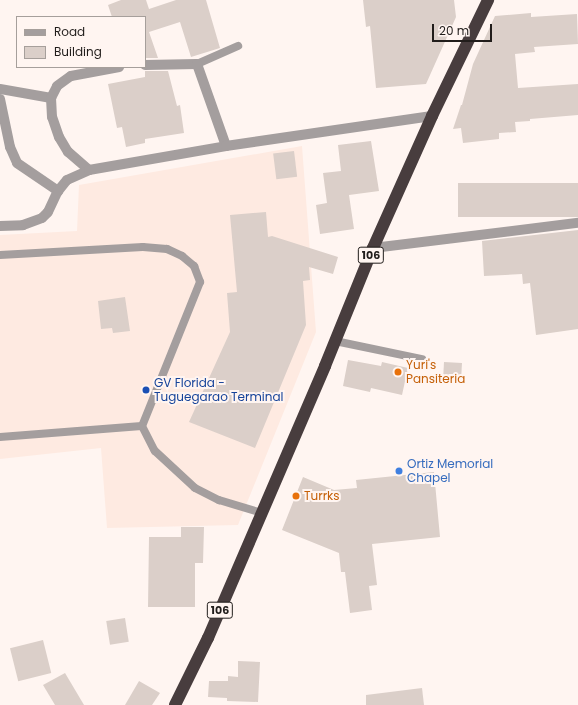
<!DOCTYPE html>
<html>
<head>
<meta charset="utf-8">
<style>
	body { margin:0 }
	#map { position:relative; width:578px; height:705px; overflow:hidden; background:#fff5f1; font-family:Poppins,sans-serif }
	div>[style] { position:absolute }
	.built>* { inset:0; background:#feeae1 }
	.building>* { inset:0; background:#dbcfc9; transform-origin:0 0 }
	.lane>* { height:8px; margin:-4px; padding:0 4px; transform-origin:4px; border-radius:4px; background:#a49e9e }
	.street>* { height:10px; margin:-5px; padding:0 5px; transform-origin:5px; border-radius:5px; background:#a49e9e }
	.highway>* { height:12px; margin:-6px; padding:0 6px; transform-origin:6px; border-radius:6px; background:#483d3e }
	.dots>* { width:11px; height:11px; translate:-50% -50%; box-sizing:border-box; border:2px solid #fff5f1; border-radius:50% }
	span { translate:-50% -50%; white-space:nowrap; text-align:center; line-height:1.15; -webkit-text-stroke:4px #fff5f1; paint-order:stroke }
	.shield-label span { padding:1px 3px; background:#fff5f1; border:1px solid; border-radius:3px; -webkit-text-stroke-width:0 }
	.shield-label { font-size:11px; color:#211d1b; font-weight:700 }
	.food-label { font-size:12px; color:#c56008 }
	.left { translate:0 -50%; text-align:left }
	.transit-label { font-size:12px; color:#164399 }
	.shop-label { font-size:12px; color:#366cbe }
	.legend { position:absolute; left:16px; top:16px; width:130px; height:52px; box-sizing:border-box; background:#fff5f1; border:1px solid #a69f9b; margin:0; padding:5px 7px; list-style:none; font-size:12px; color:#211d1b }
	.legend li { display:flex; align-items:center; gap:8px; height:20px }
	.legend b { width:20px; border:1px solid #a69f9b }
	.scale { position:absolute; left:432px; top:24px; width:60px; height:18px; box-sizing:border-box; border:2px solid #211d1b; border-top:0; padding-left:5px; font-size:12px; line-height:14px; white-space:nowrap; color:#211d1b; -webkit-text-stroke:3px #fff5f1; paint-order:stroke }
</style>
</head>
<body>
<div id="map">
	<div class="built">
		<div style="clip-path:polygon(302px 146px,316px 332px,238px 525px,107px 528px,101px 448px,0 459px,0 235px,77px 231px,79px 185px)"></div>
	</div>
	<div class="building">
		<div style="clip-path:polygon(121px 0,146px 0,149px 9px,176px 0,206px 0,220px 48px,191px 57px,180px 22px,149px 32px,158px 58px,145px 58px,145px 17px,112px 17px,108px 5px)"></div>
		<div style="clip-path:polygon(363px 0,454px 0,456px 17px,426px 84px,376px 88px,370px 26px,366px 27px)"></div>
		<div style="clip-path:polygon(531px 13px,531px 17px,577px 14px,578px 44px,534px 47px,535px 52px,515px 54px,518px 88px,578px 84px,578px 115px,530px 119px,530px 121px,515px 122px,516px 132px,499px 133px,499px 139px,463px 143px,461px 128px,453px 129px,461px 105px,462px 105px,473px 64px,495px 16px)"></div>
		<div style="clip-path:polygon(145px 71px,168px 71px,177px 106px,180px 105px,184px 133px,145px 139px,145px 143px,126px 147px,122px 127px,117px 128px,108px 84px,145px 77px)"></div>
		<div style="clip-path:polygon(371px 141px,379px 191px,349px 195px,354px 229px,320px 234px,316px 205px,327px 203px,323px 173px,341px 171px,338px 145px)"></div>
		<div style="left:294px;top:151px;width:26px;height:21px;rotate:83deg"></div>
		<div style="left:578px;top:183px;width:34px;height:120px;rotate:90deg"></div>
		<div style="clip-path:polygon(266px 212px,268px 237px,272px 236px,338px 257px,333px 274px,309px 267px,310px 280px,303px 281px,306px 325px,255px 448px,189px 422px,230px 332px,227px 293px,237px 292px,230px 215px)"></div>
		<div style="clip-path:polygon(578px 230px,578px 329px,536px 335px,530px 283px,523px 284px,522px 274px,484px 276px,482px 241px)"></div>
		<div style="clip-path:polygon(125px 297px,130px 331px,113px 333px,112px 328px,101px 329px,98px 301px)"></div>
		<div style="clip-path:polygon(348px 360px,381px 366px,382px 362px,408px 368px,402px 395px,371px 388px,370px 392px,343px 386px)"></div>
		<div style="left:444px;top:362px;width:18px;height:18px;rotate:3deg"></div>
		<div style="clip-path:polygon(434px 472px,440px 537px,372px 544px,377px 585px,369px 586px,372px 610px,350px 613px,345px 572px,341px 572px,339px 553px,282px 530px,303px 477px,334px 490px,357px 488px,356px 480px)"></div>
		<div style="clip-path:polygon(181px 527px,204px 527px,203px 563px,195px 563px,195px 607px,148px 607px,149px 537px,181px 537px)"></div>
		<div style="left:125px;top:618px;width:24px;height:19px;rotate:81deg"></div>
		<div style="left:43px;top:640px;width:34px;height:34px;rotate:76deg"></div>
		<div style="clip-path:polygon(238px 661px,260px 662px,258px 702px,227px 701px,227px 698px,208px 697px,209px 681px,228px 681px,228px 676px,238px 677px)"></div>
		<div style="clip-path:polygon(65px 673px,84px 705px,55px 705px,43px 685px)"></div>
		<div style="clip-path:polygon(139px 681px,160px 693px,152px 705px,125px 705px)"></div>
		<div style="clip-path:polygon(422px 688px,424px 705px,366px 705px,366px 695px)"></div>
	</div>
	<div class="lane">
		<div style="left:197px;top:64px;width:45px;rotate:-23.7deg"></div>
		<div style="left:0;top:255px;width:143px;rotate:-3.2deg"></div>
		<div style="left:143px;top:247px;width:24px;rotate:5deg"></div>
		<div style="left:167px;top:249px;width:17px;rotate:25deg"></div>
		<div style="left:182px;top:256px;width:16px;rotate:40deg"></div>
		<div style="left:194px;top:266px;width:17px;rotate:69deg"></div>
		<div style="left:200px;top:282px;width:155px;rotate:111.9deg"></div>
		<div style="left:142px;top:426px;width:28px;rotate:63deg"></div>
		<div style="left:155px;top:451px;width:54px;rotate:42.8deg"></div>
		<div style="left:195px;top:488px;width:27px;rotate:27deg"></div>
		<div style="left:219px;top:500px;width:45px;rotate:16.8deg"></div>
		<div style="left:335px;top:341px;width:89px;rotate:11.7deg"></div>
		<div style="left:0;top:437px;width:142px;rotate:-4.4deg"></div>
	</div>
	<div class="street">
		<div style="left:145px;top:65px;width:52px;rotate:-1.1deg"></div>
		<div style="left:197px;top:64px;width:87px;rotate:70.5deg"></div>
		<div style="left:0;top:89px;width:52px;rotate:10deg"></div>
		<div style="left:0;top:99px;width:49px;rotate:78.2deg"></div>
		<div style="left:10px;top:147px;width:17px;rotate:66deg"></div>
		<div style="left:17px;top:163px;width:50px;rotate:34.3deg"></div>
		<div style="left:89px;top:170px;width:28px;rotate:-139deg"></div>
		<div style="left:68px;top:152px;width:17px;rotate:-121deg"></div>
		<div style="left:59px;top:137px;width:21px;rotate:-109deg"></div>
		<div style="left:52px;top:117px;width:19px;rotate:-93deg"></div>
		<div style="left:51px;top:98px;width:13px;rotate:-63deg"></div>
		<div style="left:57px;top:86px;width:17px;rotate:-36deg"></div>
		<div style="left:71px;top:76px;width:49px;rotate:-10.6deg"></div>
		<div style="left:0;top:226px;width:23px;rotate:-2deg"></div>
		<div style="left:23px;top:225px;width:20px;rotate:-20deg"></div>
		<div style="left:42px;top:218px;width:8px;rotate:-45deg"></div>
		<div style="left:48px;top:212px;width:23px;rotate:-65deg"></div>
		<div style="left:58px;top:191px;width:14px;rotate:-51deg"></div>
		<div style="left:67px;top:180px;width:24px;rotate:-24deg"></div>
		<div style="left:89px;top:170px;width:139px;rotate:-9.9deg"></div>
		<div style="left:226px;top:146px;width:208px;rotate:-8.3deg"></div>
		<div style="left:373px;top:248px;width:207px;rotate:-7deg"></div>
	</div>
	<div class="highway">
		<div style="left:175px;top:705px;width:75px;rotate:-63.8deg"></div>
		<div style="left:208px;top:638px;width:296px;rotate:-66.7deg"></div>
		<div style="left:325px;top:366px;width:127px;rotate:-67.9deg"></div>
		<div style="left:373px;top:248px;width:145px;rotate:-65.9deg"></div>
		<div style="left:432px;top:116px;width:129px;rotate:-64.2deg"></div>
	</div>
	<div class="dots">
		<div style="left:398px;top:372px;background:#e8710a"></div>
		<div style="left:146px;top:390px;background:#1a4fb4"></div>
		<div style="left:399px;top:471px;background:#3f7fe0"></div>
		<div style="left:296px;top:496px;background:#e8710a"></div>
	</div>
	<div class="shield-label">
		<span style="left:371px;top:255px">106</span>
		<span style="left:220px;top:610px">106</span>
	</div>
	<div class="food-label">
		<span class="left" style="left:406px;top:372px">Yuri's<br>Pansiteria</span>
		<span class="left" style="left:304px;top:496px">Turrks</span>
	</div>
	<div class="transit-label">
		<span class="left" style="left:154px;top:390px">GV Florida -<br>Tuguegarao Terminal</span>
	</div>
	<div class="shop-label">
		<span class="left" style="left:407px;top:471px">Ortiz Memorial<br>Chapel</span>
	</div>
	<ul class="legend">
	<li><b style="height:5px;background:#a49e9e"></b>Road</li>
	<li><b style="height:11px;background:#dbcfc9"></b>Building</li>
	</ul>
	<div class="scale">20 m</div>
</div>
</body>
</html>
